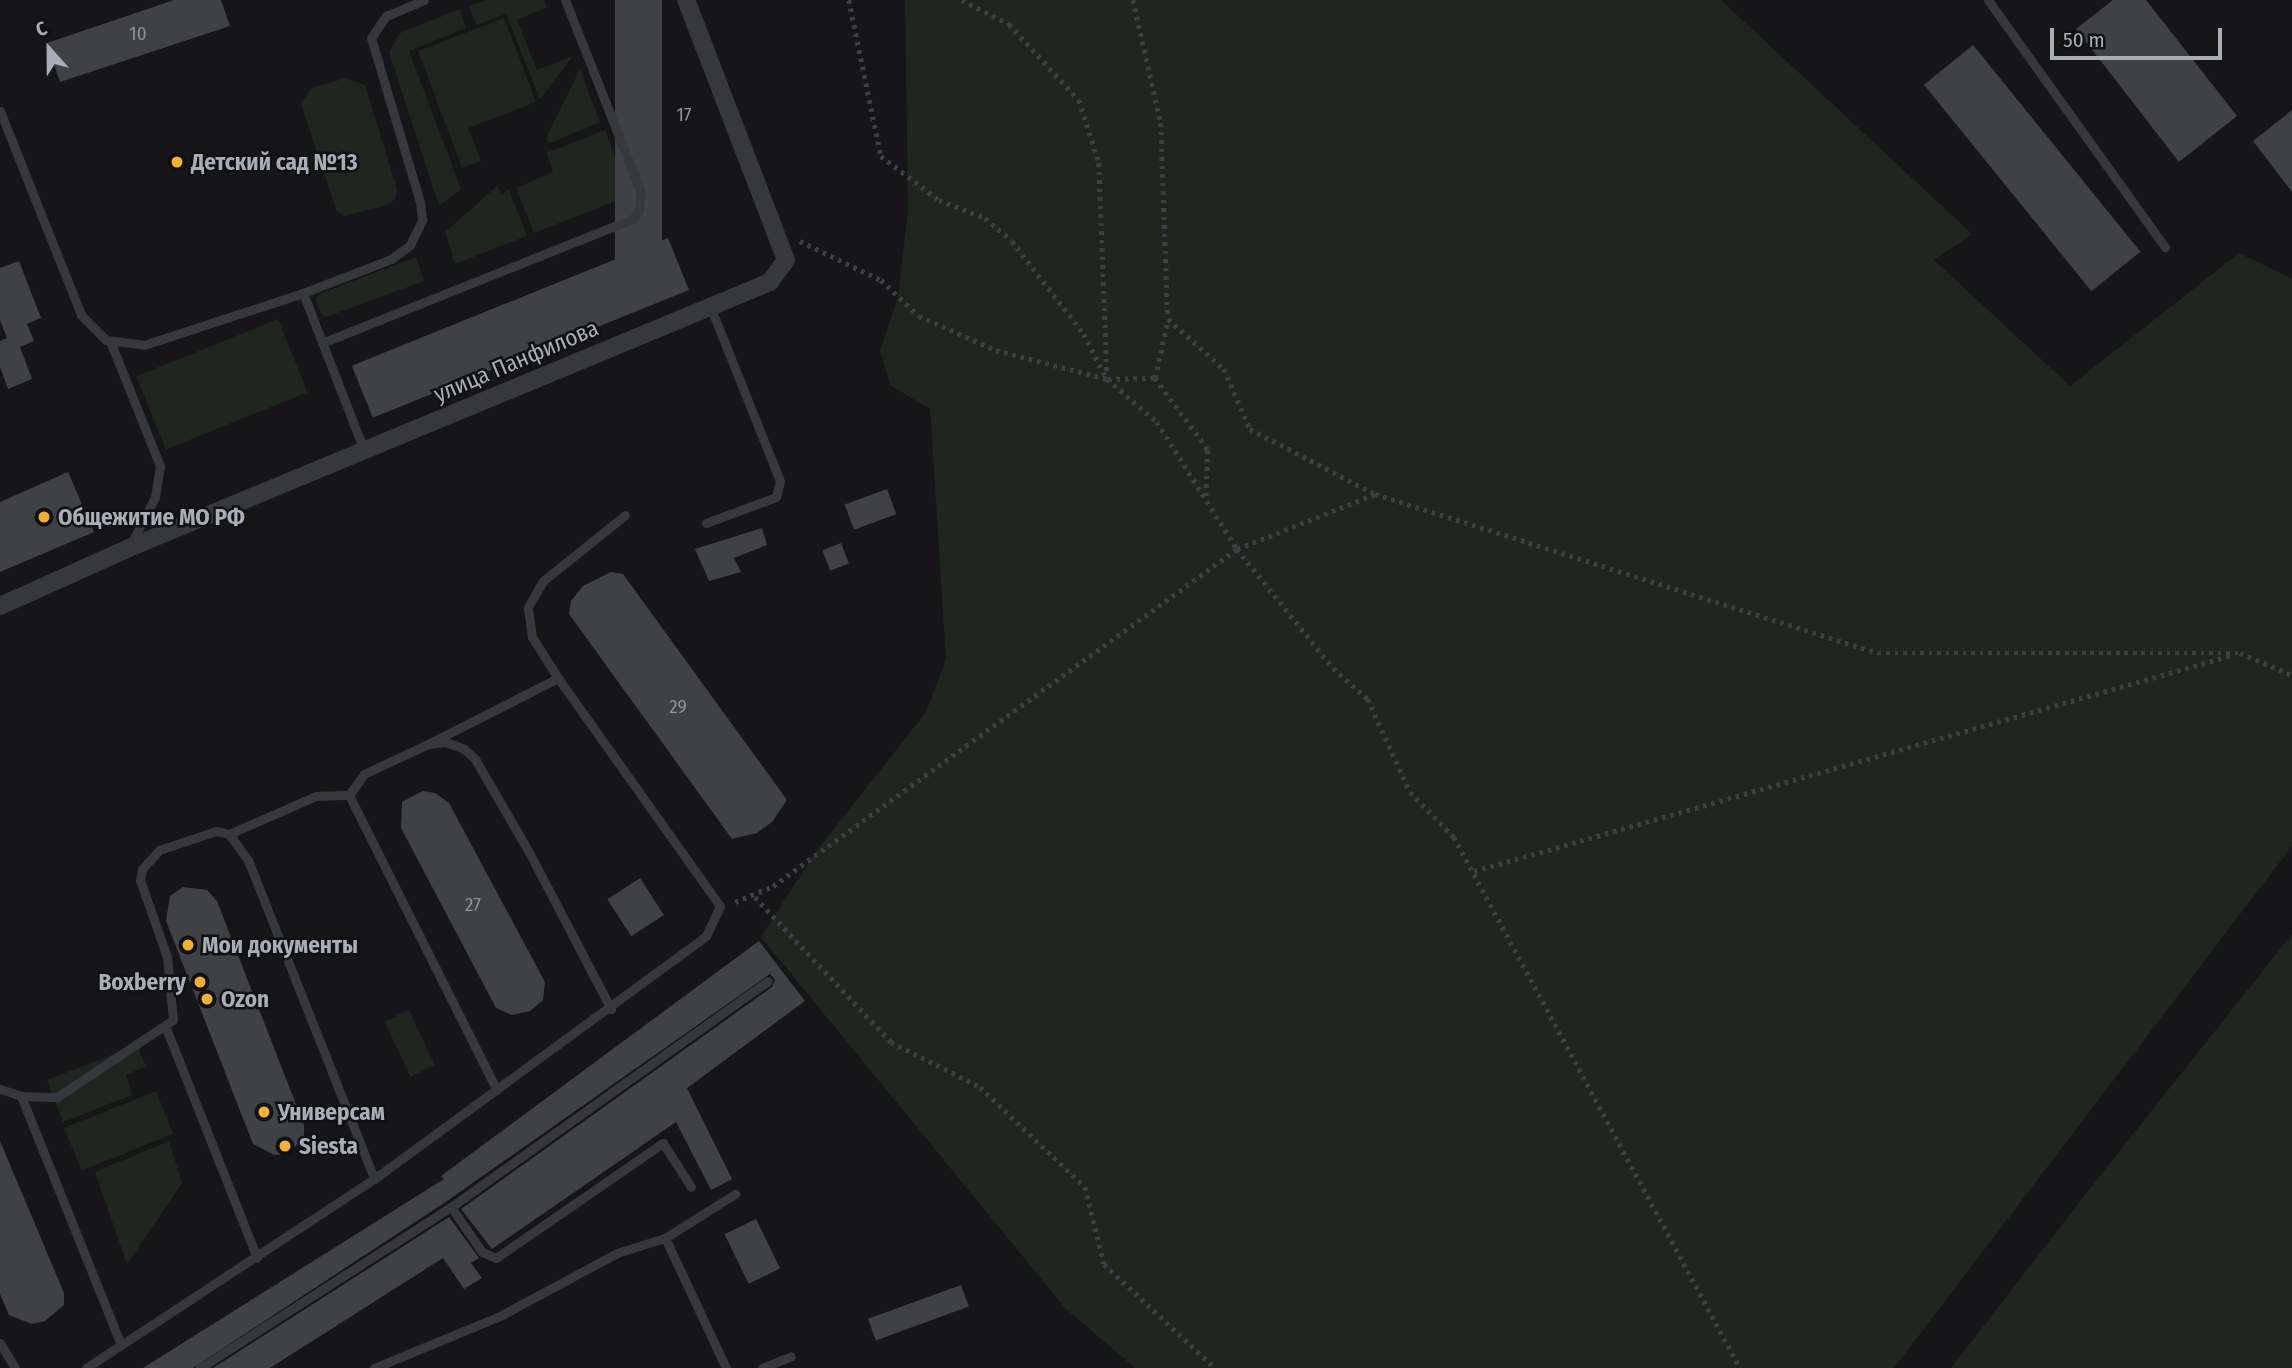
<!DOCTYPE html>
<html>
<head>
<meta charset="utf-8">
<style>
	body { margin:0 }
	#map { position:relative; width:2292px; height:1368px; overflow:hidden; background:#161618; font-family:"Fira Sans Condensed",sans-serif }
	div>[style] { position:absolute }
	.green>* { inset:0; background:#1e261f; transform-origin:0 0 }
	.building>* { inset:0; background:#404145; transform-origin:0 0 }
	.path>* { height:4.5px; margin-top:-2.25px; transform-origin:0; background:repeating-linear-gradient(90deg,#3d3f44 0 3.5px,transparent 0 8.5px) }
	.lane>* { height:9px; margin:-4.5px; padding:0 4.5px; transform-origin:4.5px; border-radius:4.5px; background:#37383d }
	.street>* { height:18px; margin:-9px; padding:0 9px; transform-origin:9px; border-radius:9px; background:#37383d }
	.dots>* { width:19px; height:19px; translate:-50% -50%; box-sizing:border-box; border:4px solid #111113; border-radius:50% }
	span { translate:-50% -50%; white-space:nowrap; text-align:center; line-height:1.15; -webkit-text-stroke:5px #111113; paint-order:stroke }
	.number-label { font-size:19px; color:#8e929b }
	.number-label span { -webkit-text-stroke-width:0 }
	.poi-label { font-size:23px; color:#a8adb8; font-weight:700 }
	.left { translate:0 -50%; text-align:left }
	.right { translate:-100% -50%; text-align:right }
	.street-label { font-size:23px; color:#a8adb8 }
	.north { position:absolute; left:14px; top:14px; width:70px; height:70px; -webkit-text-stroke:5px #111113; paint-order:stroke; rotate:339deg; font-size:19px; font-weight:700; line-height:28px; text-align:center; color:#a8adb8 }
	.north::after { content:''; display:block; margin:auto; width:24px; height:32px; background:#a8adb8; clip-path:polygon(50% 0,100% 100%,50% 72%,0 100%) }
	.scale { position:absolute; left:2050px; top:28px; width:172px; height:32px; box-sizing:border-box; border:4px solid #a8adb8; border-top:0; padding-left:9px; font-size:21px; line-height:24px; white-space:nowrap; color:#a8adb8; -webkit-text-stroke:5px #111113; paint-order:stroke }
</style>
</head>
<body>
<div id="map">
	<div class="green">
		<div style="clip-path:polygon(486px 0,544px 0,547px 7px,517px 20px,537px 70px,573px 56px,540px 99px,506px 14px,476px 25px,469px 6px)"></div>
		<div style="clip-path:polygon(905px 0,1721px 0,1972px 234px,1934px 260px,2070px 386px,2239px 253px,2292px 279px,2292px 846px,1894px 1368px,1135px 1368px,1066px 1309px,761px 937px,815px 853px,926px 712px,946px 659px,930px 409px,890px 385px,880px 350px,898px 296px,908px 211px)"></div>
		<div style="clip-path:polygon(460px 9px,466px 28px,409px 51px,461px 189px,439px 206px,389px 52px,400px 33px)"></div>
		<div style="clip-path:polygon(504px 18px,536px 102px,468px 128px,481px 161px,462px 168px,418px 51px)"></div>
		<div style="clip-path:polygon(580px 69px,600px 122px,548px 144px,546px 138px)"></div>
		<div style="clip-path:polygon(346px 78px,365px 85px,397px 189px,395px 199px,387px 205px,344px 216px,336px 210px,301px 104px,311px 88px)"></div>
		<div style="clip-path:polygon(605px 130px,626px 188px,623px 198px,534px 233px,516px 188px,553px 172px,546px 153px)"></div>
		<div style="clip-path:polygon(497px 186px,502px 194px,509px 190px,527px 236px,455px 264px,445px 232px)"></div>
		<div style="clip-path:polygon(416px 257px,424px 281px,326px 317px,321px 313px,316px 300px,319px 294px)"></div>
		<div style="left:278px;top:319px;width:79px;height:153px;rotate:68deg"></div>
		<div style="clip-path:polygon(2292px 934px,2292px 1368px,1951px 1368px,2095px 1182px)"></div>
		<div style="left:409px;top:1010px;width:61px;height:27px;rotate:65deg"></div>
		<div style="clip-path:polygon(137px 1045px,146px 1066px,126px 1075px,132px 1095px,63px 1122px,47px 1080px)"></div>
		<div style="left:156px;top:1091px;width:46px;height:99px;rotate:68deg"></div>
		<div style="clip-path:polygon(169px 1141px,182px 1183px,127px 1264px,95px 1172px)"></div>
	</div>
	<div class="building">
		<div style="clip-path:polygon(174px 0,221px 0,230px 26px,60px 82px,47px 43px)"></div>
		<div style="left:615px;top:0;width:47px;height:264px"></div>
		<div style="clip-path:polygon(2113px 0,2146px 0,2237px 116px,2179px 162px,2076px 29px)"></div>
		<div style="left:1973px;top:45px;width:266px;height:63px;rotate:51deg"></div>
		<div style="clip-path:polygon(2292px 110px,2292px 192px,2253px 141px)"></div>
		<div style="left:668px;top:238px;width:56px;height:341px;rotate:68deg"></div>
		<div style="clip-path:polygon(19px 261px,41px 318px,27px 324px,34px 341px,20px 347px,32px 379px,8px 389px,0 367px,0 341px,7px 338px,0 320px,0 268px)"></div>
		<div style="clip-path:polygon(68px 472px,94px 532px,0 572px,0 502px)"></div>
		<div style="left:887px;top:489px;width:27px;height:45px;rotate:70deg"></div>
		<div style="clip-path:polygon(762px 528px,767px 545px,734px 558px,741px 572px,709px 581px,695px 549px)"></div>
		<div style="left:841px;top:543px;width:22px;height:20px;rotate:69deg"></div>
		<div style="clip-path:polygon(611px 572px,623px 574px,787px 800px,772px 822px,757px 833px,732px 839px,569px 614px,571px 601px,583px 586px)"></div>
		<div style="clip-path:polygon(423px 791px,435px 793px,449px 803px,545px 982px,543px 1000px,530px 1011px,512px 1015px,496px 1008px,401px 828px,402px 802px)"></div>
		<div style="left:640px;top:878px;width:44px;height:39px;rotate:57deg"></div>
		<div style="clip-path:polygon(183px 887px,207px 890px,217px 901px,304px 1125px,304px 1137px,288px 1154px,274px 1155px,253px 1144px,166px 921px,170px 896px)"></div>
		<div style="clip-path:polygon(759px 941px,805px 1001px,687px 1088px,732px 1179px,711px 1190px,676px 1122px,492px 1249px,461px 1209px,772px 987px,775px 980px,770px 974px,447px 1201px,193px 1368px,143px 1368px,444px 1179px,441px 1176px)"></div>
		<div style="clip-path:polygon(0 1141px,64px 1293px,64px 1305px,45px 1321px,32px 1324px,9px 1315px,0 1294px)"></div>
		<div style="clip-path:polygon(449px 1217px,479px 1258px,471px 1263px,482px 1278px,464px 1289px,443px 1258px,270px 1368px,213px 1368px)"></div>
		<div style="left:756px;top:1219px;width:55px;height:35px;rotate:64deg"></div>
		<div style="left:961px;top:1285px;width:23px;height:99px;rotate:70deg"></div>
	</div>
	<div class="path">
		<div style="left:849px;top:0;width:159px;rotate:78.4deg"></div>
		<div style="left:881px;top:156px;width:73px;rotate:37.2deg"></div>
		<div style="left:939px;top:200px;width:49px;rotate:21.4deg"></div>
		<div style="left:985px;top:218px;width:35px;rotate:40deg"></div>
		<div style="left:1012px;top:241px;width:118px;rotate:52.3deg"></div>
		<div style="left:1084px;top:334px;width:49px;rotate:63.4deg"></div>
		<div style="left:962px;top:0;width:53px;rotate:27.1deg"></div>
		<div style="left:1009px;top:24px;width:103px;rotate:47.4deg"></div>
		<div style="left:1079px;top:100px;width:66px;rotate:72.4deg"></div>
		<div style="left:1099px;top:163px;width:212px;rotate:87.8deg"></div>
		<div style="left:1133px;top:0;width:126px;rotate:77.2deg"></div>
		<div style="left:1161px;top:123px;width:196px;rotate:88deg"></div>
		<div style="left:1168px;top:319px;width:75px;rotate:41.8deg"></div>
		<div style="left:1224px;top:369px;width:65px;rotate:66.6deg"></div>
		<div style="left:1250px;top:429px;width:141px;rotate:27.5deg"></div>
		<div style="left:800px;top:241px;width:90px;rotate:25.7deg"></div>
		<div style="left:881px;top:280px;width:52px;rotate:43.5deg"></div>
		<div style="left:919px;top:316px;width:84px;rotate:23.8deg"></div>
		<div style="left:996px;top:350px;width:115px;rotate:14.6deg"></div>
		<div style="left:1107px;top:379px;width:66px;rotate:40.7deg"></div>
		<div style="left:1157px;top:422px;width:150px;rotate:57.8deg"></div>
		<div style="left:1237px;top:549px;width:153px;rotate:51.1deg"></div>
		<div style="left:1333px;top:668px;width:47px;rotate:41.5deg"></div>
		<div style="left:1368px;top:699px;width:102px;rotate:65.7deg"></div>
		<div style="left:1410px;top:792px;width:63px;rotate:45.6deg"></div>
		<div style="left:1454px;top:837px;width:603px;rotate:61.69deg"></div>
		<div style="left:1155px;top:378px;width:89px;rotate:53.6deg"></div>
		<div style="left:1208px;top:450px;width:47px;rotate:92.4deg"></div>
		<div style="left:1108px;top:379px;width:47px;rotate:-1.2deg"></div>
		<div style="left:1155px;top:378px;width:60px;rotate:-77.6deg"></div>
		<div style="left:1474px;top:871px;width:789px;rotate:-15.89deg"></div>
		<div style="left:755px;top:897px;width:199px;rotate:46.8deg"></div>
		<div style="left:891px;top:1042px;width:100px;rotate:26.8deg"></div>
		<div style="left:980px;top:1087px;width:145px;rotate:43.6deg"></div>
		<div style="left:1085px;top:1187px;width:79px;rotate:76.1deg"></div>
		<div style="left:1104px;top:1264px;width:152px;rotate:43.1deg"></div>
		<div style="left:735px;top:902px;width:41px;rotate:-22.8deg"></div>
		<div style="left:773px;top:886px;width:573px;rotate:-35.99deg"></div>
		<div style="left:1237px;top:549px;width:149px;rotate:-21.7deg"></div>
		<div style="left:1375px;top:494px;width:528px;rotate:17.54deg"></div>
		<div style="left:1878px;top:653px;width:362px"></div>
		<div style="left:2240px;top:653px;width:56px;rotate:22.9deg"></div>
	</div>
	<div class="lane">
		<div style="left:1988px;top:0;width:304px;rotate:54.4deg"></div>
		<div style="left:0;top:111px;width:219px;rotate:68.3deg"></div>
		<div style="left:81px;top:315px;width:35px;rotate:45deg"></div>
		<div style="left:106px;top:340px;width:38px;rotate:7deg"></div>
		<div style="left:144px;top:345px;width:167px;rotate:-18.1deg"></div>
		<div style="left:303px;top:293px;width:94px;rotate:-21.1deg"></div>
		<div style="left:391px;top:259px;width:24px;rotate:-36deg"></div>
		<div style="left:410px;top:245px;width:28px;rotate:-64deg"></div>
		<div style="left:422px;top:220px;width:18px;rotate:-96deg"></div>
		<div style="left:420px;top:202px;width:171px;rotate:-106.6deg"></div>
		<div style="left:371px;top:38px;width:27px;rotate:-56deg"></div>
		<div style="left:386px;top:16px;width:41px;rotate:-22.8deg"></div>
		<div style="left:303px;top:293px;width:168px;rotate:68.8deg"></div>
		<div style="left:110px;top:341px;width:135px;rotate:68.2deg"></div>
		<div style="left:160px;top:466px;width:31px;rotate:99deg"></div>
		<div style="left:155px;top:497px;width:55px;rotate:117deg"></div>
		<div style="left:322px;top:343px;width:336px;rotate:-21.8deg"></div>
		<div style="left:634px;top:218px;width:9px;rotate:-58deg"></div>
		<div style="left:639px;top:210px;width:20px;rotate:-87deg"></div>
		<div style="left:640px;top:190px;width:204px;rotate:-111.5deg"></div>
		<div style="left:706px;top:523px;width:75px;rotate:-20.4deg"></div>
		<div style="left:776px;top:497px;width:16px;rotate:-76deg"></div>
		<div style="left:780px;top:481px;width:188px;rotate:-111.8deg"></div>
		<div style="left:558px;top:678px;width:49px;rotate:-122.4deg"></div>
		<div style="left:532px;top:637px;width:30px;rotate:-98deg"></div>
		<div style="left:528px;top:607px;width:30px;rotate:-60deg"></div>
		<div style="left:543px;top:581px;width:105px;rotate:-38.8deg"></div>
		<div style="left:349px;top:795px;width:330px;rotate:63.4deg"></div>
		<div style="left:229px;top:834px;width:95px;rotate:-23.6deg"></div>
		<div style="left:316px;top:796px;width:33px;rotate:-2deg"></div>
		<div style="left:349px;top:795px;width:26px;rotate:-54deg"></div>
		<div style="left:364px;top:774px;width:71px;rotate:-25.1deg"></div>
		<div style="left:428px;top:744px;width:18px;rotate:-6deg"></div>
		<div style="left:446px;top:742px;width:19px;rotate:21deg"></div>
		<div style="left:464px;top:749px;width:15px;rotate:42deg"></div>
		<div style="left:475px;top:759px;width:110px;rotate:59.9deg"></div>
		<div style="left:530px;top:854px;width:175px;rotate:62.4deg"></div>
		<div style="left:166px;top:1028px;width:247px;rotate:68.4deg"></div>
		<div style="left:0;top:1089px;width:22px;rotate:18deg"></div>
		<div style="left:21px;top:1096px;width:36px;rotate:2deg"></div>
		<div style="left:57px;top:1097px;width:139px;rotate:-33.6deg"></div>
		<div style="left:173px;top:1020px;width:63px;rotate:-95.4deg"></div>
		<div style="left:167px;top:957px;width:82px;rotate:-109.3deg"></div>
		<div style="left:140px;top:880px;width:11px;rotate:-80deg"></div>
		<div style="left:142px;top:869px;width:25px;rotate:-48deg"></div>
		<div style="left:159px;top:850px;width:60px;rotate:-18.4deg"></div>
		<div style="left:216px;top:831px;width:13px;rotate:13deg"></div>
		<div style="left:229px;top:834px;width:32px;rotate:54deg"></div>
		<div style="left:248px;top:860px;width:343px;rotate:68.4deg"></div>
		<div style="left:21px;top:1096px;width:268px;rotate:68.1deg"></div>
		<div style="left:451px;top:1207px;width:55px;rotate:55.4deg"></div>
		<div style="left:482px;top:1252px;width:15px;rotate:23deg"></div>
		<div style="left:496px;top:1258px;width:203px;rotate:-34.6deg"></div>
		<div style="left:663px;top:1143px;width:52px;rotate:57.5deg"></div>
		<div style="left:0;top:1343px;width:29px;rotate:59deg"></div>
		<div style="left:86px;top:1368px;width:344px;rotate:-33.3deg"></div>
		<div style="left:374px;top:1179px;width:411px;rotate:-36.2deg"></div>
		<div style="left:706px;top:936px;width:33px;rotate:-65deg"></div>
		<div style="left:720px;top:906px;width:280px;rotate:-125.4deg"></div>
		<div style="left:558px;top:678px;width:146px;rotate:153.1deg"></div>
		<div style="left:200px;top:1368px;width:298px;rotate:-32.7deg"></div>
		<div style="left:451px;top:1207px;width:389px;rotate:-35.5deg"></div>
		<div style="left:374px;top:1368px;width:136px;rotate:-22.4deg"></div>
		<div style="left:500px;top:1316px;width:133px;rotate:-28.3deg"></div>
		<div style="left:617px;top:1253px;width:50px;rotate:-17.4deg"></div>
		<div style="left:726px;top:1368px;width:144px;rotate:-115.1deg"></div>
		<div style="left:665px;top:1238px;width:83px;rotate:-32.2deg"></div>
		<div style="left:762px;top:1368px;width:31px;rotate:-22deg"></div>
	</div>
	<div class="street">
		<div style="left:0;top:606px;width:141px;rotate:-24.2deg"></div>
		<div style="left:129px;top:548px;width:694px;rotate:-22.54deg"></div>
		<div style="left:770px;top:282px;width:27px;rotate:-54deg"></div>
		<div style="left:786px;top:260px;width:279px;rotate:-111deg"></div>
	</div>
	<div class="dots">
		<div style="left:177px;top:162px;background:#f2b134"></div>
		<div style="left:44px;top:517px;background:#f2b134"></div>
		<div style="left:188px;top:945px;background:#f2b134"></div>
		<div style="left:200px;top:982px;background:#f2b134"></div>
		<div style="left:207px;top:999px;background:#f2b134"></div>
		<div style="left:264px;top:1112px;background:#f2b134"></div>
		<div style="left:285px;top:1146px;background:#f2b134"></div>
	</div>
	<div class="number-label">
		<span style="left:138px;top:34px">10</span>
		<span style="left:684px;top:115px">17</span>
		<span style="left:678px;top:707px">29</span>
		<span style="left:473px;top:905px">27</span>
	</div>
	<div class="poi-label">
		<span class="left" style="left:191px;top:162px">Детский сад №13</span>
		<span class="left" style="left:58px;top:517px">Общежитие МО РФ</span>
		<span class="left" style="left:202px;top:945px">Мои документы</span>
		<span class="right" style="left:186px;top:982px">Boxberry</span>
		<span class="left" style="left:221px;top:999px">Ozon</span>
		<span class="left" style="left:278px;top:1112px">Универсам</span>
		<span class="left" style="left:299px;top:1146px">Siesta</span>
	</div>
	<div class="street-label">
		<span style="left:516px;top:361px;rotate:-23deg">улица Панфилова</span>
	</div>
	<div class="north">С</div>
	<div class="scale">50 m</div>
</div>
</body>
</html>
